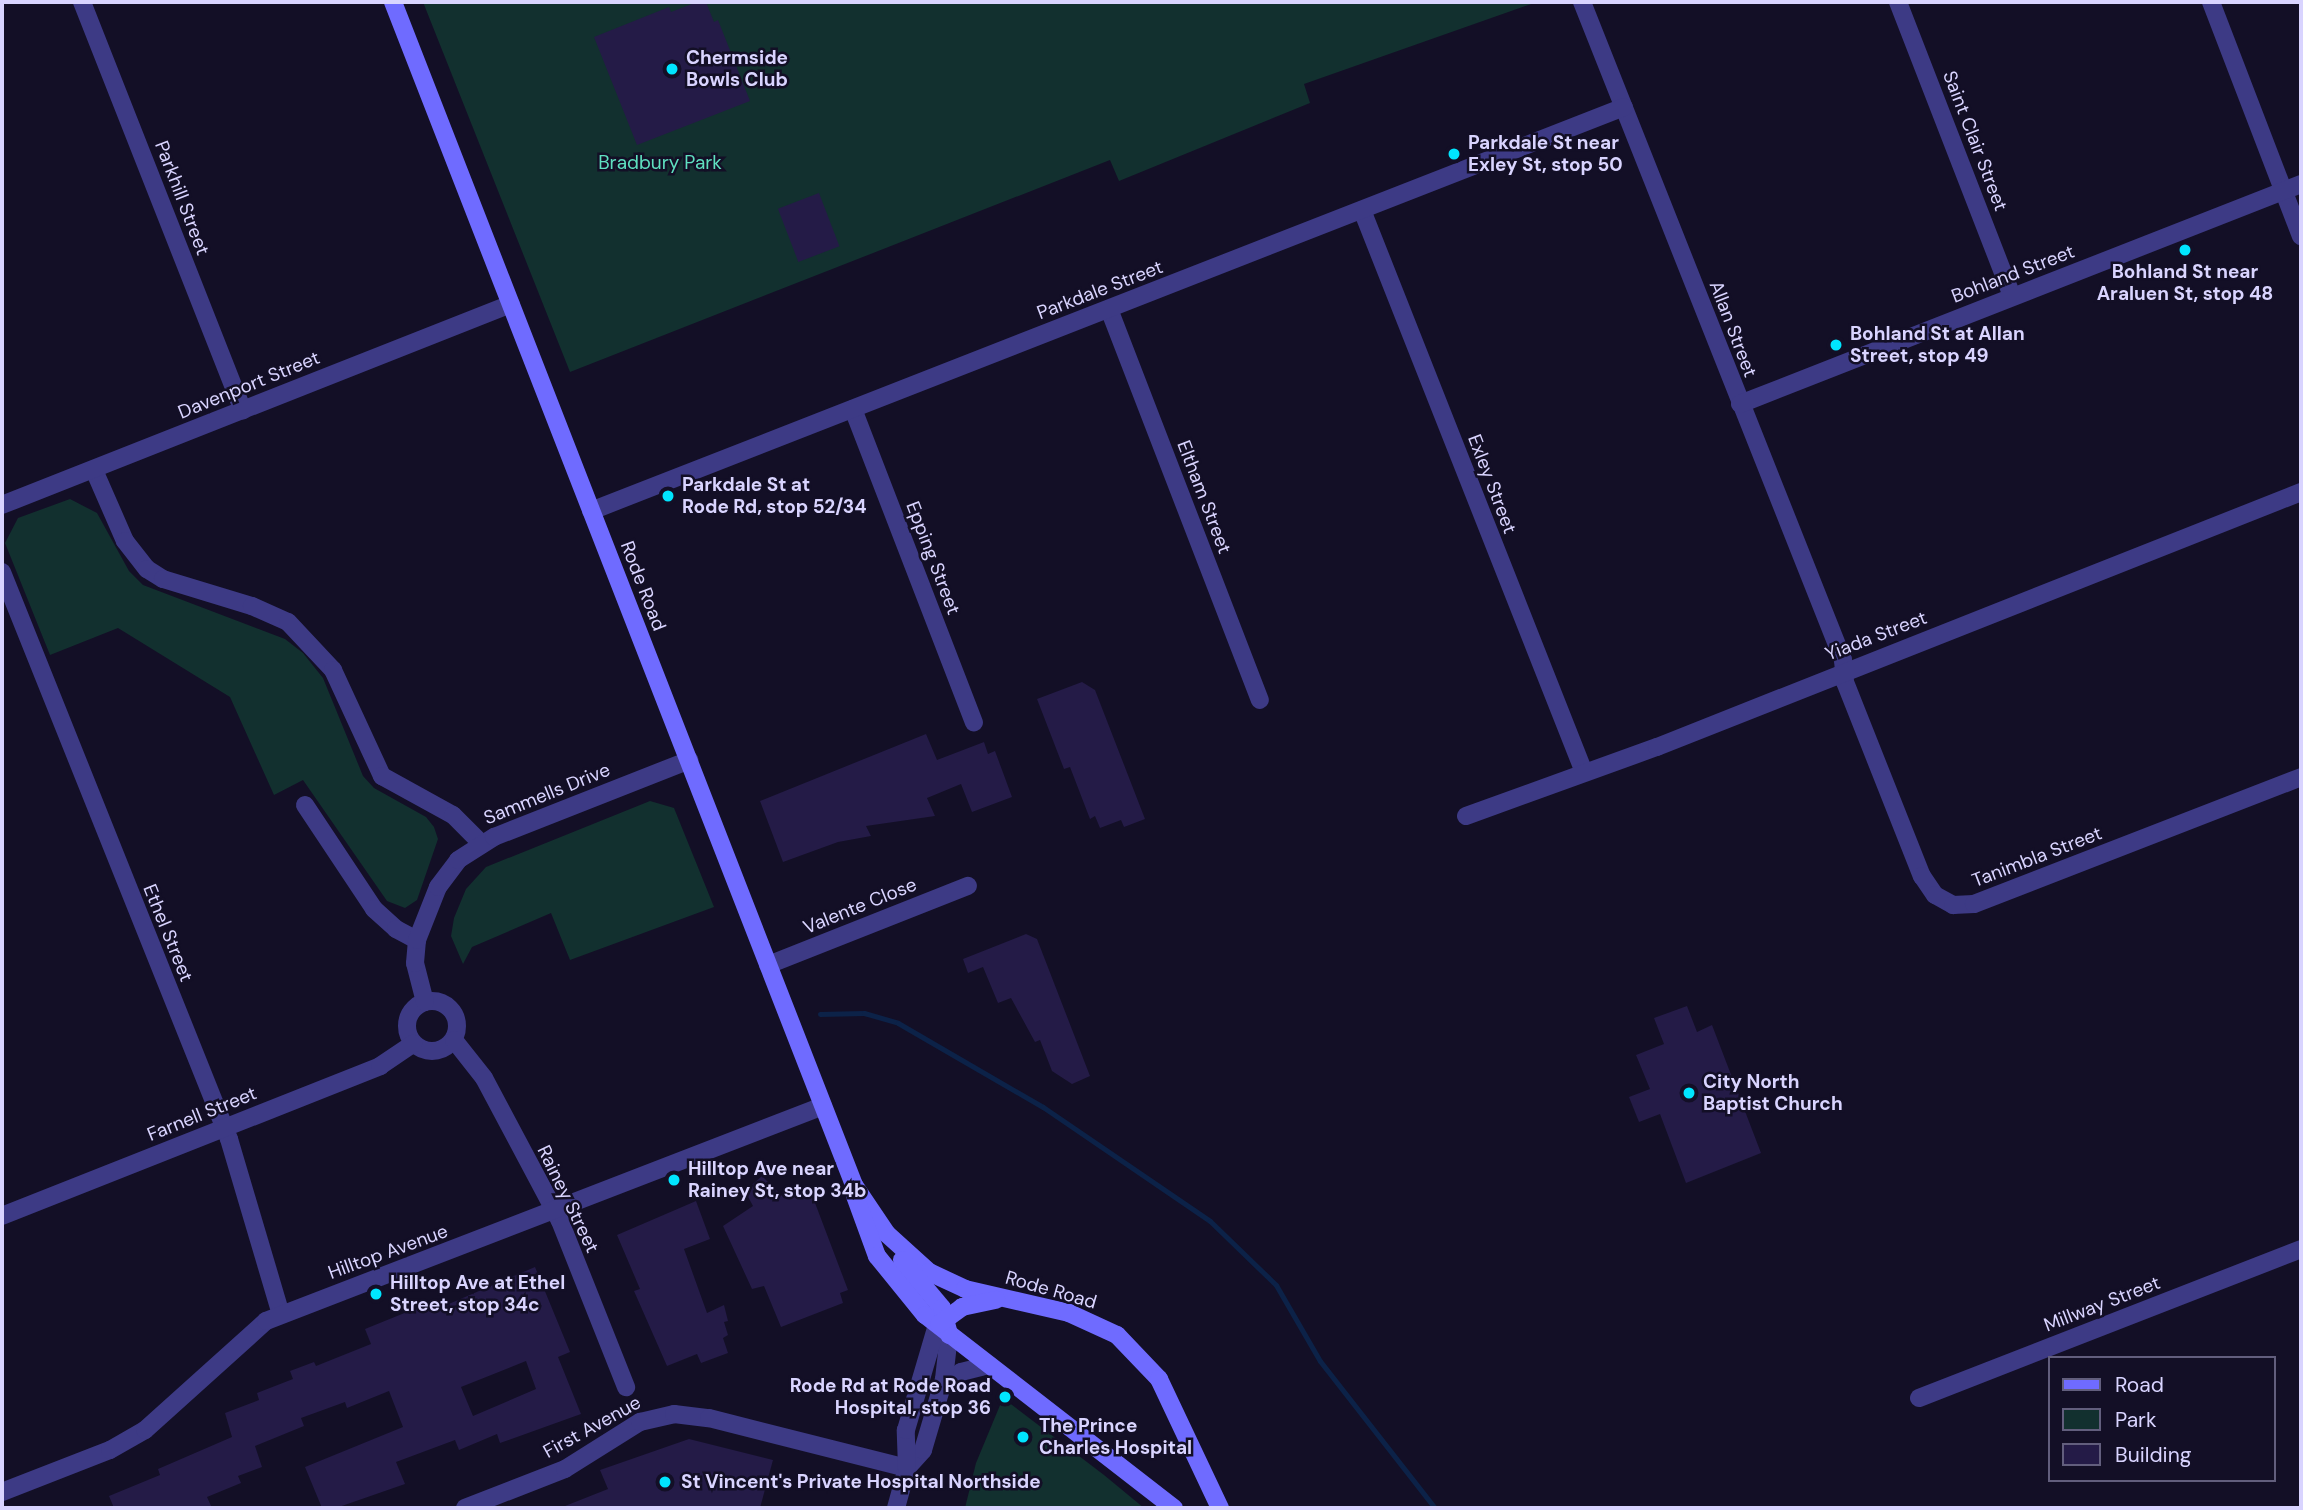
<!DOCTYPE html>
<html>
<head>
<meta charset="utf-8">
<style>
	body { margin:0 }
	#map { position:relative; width:2303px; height:1510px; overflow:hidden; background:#130f26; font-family:"DM Sans",sans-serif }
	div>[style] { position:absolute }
	.green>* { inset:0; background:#12302f }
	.stream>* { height:5px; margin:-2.5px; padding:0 2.5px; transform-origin:2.5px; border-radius:2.5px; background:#0c2248 }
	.building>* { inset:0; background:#241b47; transform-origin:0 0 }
	.street>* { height:18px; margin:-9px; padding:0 9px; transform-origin:9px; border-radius:9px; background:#3d3a85 }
	.street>.ring { margin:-9px; padding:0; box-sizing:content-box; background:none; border:18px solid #3d3a85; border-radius:50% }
	.secondary>* { height:18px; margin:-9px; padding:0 9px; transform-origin:9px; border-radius:9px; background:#6f6bff }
	.dots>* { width:19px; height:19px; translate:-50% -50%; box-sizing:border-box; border:4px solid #130f26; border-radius:50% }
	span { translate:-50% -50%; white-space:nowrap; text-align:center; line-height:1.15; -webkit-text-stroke:5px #130f26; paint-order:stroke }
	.poi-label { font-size:19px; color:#d9d4ff; font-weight:700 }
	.left { translate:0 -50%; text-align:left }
	.right { translate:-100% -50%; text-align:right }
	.street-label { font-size:19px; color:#d9d4ff }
	.park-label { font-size:19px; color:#5fe0c0 }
	.frame { position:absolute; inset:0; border:4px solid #d9d4ff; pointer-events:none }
	.legend { position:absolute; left:2048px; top:1356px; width:228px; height:126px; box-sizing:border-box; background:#130f26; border:2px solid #625e7d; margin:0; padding:9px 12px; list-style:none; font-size:21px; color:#d9d4ff }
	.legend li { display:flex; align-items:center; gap:14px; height:35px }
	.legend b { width:35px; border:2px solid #625e7d }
</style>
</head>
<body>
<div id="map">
	<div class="green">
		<div style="clip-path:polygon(423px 2px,1537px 2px,1304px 84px,1310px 103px,1119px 181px,1110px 160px,570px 372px)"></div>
		<div style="clip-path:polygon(70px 499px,97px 513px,129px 571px,143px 585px,285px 639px,303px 653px,323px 678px,363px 776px,374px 788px,426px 817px,434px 827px,438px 839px,417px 900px,405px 908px,387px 901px,303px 780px,274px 795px,230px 697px,118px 628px,50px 655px,5px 543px,18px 518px)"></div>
		<div style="clip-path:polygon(650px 801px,674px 808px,714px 907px,570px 960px,551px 913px,472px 947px,463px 964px,451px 936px,454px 918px,466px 889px,486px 867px)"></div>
		<div style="clip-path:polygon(1003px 1398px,1104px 1475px,1144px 1508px,965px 1508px,976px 1463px)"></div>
	</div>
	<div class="stream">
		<div style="left:820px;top:1014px;width:44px;rotate:-1.3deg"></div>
		<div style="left:864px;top:1013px;width:35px;rotate:16deg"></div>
		<div style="left:898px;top:1023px;width:168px;rotate:30.1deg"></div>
		<div style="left:1043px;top:1107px;width:202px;rotate:34.3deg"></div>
		<div style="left:1210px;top:1221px;width:92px;rotate:44.1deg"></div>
		<div style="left:1276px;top:1285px;width:88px;rotate:59.9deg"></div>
		<div style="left:1320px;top:1361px;width:187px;rotate:52deg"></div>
	</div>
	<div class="building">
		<div style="clip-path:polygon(697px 2px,706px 2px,714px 22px,718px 20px,750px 101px,637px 145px,594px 37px,669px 7px,671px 12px)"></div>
		<div style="left:819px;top:193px;width:57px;height:44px;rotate:69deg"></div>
		<div style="clip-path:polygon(1082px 682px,1095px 690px,1145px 819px,1124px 827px,1121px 820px,1100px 828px,1095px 816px,1090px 819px,1070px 767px,1064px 769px,1037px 699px)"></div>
		<div style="clip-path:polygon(926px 734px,937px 760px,984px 742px,988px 754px,995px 751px,1012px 797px,972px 812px,961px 784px,927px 798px,935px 816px,866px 826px,871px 836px,838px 842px,783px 862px,760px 801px)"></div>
		<div style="clip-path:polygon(1026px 934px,1037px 939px,1090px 1076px,1072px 1084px,1052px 1071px,1040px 1040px,1035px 1042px,1011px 998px,998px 1003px,983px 967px,968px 973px,963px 959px)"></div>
		<div style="clip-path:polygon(1687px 1006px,1697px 1032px,1712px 1025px,1761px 1153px,1686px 1183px,1660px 1114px,1639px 1122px,1629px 1097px,1650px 1089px,1636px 1055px,1664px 1044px,1654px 1018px)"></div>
		<div style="clip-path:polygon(762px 1176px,784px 1198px,809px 1187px,848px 1290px,840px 1293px,843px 1303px,781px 1327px,764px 1286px,752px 1289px,723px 1226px,753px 1206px,745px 1191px)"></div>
		<div style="clip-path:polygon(696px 1201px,710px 1239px,684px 1249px,707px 1313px,724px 1305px,728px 1321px,724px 1322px,728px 1335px,723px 1338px,728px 1353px,701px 1363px,697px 1354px,667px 1366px,634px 1291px,640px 1289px,617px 1235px)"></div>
		<div style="clip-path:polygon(evenodd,535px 1267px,570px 1352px,558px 1357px,581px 1414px,500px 1443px,497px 1434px,459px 1450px,455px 1440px,396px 1462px,405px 1484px,336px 1508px,322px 1508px,305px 1467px,403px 1427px,389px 1391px,347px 1408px,345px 1402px,301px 1418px,304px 1426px,255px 1446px,262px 1467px,238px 1476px,241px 1483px,207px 1497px,212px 1508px,114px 1508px,109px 1496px,160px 1475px,158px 1469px,232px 1437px,225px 1413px,259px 1400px,257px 1393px,293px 1379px,290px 1371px,314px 1362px,316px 1366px,371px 1344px,365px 1329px,402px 1314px,426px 1304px,430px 1312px,535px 1267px,526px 1361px,536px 1389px,473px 1416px,461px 1387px,526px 1361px)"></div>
		<div style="clip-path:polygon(689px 1439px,773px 1460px,760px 1508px,560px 1508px,608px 1489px,600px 1470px)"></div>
	</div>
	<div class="street">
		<div style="left:82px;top:2px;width:439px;rotate:68.5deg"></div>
		<div style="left:1582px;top:2px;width:708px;rotate:68.36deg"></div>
		<div style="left:1843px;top:660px;width:22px;rotate:85deg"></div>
		<div style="left:1845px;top:682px;width:209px;rotate:68.4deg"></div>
		<div style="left:1922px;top:876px;width:23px;rotate:56deg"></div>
		<div style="left:1935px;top:895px;width:21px;rotate:29deg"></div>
		<div style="left:1953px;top:905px;width:21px;rotate:-3deg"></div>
		<div style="left:1974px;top:904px;width:351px;rotate:-21.2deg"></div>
		<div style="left:1898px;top:2px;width:315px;rotate:68.8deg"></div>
		<div style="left:2211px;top:2px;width:251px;rotate:69deg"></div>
		<div style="left:1362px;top:210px;width:604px;rotate:68.45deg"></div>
		<div style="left:1109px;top:309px;width:419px;rotate:68.9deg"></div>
		<div style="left:1740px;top:404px;width:603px;rotate:-21.41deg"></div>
		<div style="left:853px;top:409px;width:336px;rotate:68.9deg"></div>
		<div style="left:94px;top:470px;width:77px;rotate:66.4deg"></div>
		<div style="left:125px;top:541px;width:36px;rotate:52deg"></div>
		<div style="left:147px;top:569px;width:19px;rotate:32deg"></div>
		<div style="left:163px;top:579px;width:93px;rotate:16.9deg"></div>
		<div style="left:252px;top:606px;width:39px;rotate:24deg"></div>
		<div style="left:288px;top:622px;width:66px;rotate:46.8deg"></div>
		<div style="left:333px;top:670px;width:117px;rotate:65.2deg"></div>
		<div style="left:382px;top:776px;width:81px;rotate:28.8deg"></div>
		<div style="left:453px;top:815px;width:40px;rotate:45deg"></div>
		<div style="left:2px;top:505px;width:547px;rotate:-21.55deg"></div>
		<div style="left:591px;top:511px;width:1109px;rotate:-21.36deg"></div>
		<div style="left:2px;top:572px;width:611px;rotate:68.18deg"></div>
		<div style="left:229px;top:1139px;width:183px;rotate:73.5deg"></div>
		<div style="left:305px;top:805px;width:125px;rotate:56.4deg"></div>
		<div style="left:374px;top:909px;width:30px;rotate:42deg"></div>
		<div style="left:396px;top:929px;width:24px;rotate:28deg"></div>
		<div style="left:1466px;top:816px;width:203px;rotate:-19.9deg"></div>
		<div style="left:1657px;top:747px;width:693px;rotate:-21.6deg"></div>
		<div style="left:768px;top:965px;width:215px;rotate:-21.6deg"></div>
		<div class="ring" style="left:407px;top:1001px;width:32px;height:32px"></div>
		<div style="left:425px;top:1002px;width:40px;rotate:-104.4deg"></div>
		<div style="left:415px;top:963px;width:23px;rotate:-85deg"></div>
		<div style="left:417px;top:940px;width:57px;rotate:-68.4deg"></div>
		<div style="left:438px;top:887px;width:34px;rotate:-53deg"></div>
		<div style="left:458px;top:860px;width:43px;rotate:-32.6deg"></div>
		<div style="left:494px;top:837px;width:210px;rotate:-21.5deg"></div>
		<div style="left:454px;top:1040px;width:48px;rotate:51.7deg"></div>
		<div style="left:484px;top:1078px;width:162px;rotate:62deg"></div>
		<div style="left:560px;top:1221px;width:179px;rotate:68.3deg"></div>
		<div style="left:2px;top:1216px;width:407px;rotate:-21.6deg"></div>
		<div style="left:380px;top:1066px;width:40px;rotate:-34deg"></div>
		<div style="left:942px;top:1388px;width:25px;rotate:-40deg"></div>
		<div style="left:961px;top:1372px;width:29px;rotate:-14deg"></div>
		<div style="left:1919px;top:1398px;width:410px;rotate:-21.3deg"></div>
		<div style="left:907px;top:1468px;width:24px;rotate:-48deg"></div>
		<div style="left:923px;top:1450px;width:74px;rotate:-73.5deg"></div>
		<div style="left:944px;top:1379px;width:44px;rotate:-83.5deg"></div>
		<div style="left:2px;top:1492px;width:116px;rotate:-21.3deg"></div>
		<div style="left:110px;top:1450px;width:40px;rotate:-29.7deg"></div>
		<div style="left:145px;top:1430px;width:163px;rotate:-42deg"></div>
		<div style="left:266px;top:1321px;width:597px;rotate:-21.11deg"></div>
		<div style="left:465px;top:1508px;width:107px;rotate:-21.3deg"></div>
		<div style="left:565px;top:1469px;width:89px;rotate:-32.1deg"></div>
		<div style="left:640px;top:1422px;width:35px;rotate:-13deg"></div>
		<div style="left:674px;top:1414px;width:35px;rotate:7deg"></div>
		<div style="left:709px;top:1418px;width:204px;rotate:14.2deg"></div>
		<div style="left:896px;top:1508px;width:41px;rotate:-74.6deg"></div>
		<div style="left:907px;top:1468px;width:38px;rotate:-92deg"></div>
		<div style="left:906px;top:1430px;width:109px;rotate:-73.6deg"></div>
	</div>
	<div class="secondary">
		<div style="left:393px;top:2px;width:1270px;rotate:68.71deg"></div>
		<div style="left:854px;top:1185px;width:59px;rotate:56deg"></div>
		<div style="left:887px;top:1234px;width:57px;rotate:42.1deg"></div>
		<div style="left:929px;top:1272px;width:40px;rotate:25deg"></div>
		<div style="left:965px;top:1289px;width:107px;rotate:13deg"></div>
		<div style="left:1069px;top:1313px;width:53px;rotate:24.6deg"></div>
		<div style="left:1117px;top:1335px;width:61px;rotate:46.3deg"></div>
		<div style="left:1159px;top:1379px;width:143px;rotate:64.7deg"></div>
		<div style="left:855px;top:1196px;width:64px;rotate:69.9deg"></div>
		<div style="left:877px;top:1256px;width:76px;rotate:50.9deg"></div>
		<div style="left:925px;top:1315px;width:315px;rotate:37.8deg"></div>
		<div style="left:902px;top:1260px;width:62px;rotate:50.2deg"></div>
		<div style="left:942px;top:1308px;width:28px;rotate:75deg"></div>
		<div style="left:939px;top:1324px;width:29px;rotate:-36deg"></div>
		<div style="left:962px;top:1307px;width:35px;rotate:-12deg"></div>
	</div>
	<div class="dots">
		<div style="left:672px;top:69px;background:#00e5ff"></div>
		<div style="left:1454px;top:154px;background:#00e5ff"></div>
		<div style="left:2185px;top:250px;background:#00e5ff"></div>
		<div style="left:1836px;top:345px;background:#00e5ff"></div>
		<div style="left:668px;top:496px;background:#00e5ff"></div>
		<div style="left:1689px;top:1093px;background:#00e5ff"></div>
		<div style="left:674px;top:1180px;background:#00e5ff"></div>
		<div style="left:376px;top:1294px;background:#00e5ff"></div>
		<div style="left:1005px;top:1397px;background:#00e5ff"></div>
		<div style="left:1023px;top:1437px;background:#00e5ff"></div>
		<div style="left:665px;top:1482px;background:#00e5ff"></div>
	</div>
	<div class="poi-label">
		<span class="left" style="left:686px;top:69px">Chermside<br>Bowls Club</span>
		<span class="left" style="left:1468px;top:154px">Parkdale St near<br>Exley St, stop 50</span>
		<span style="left:2185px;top:283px">Bohland St near<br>Araluen St, stop 48</span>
		<span class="left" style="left:1850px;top:345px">Bohland St at Allan<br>Street, stop 49</span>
		<span class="left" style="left:682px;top:496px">Parkdale St at<br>Rode Rd, stop 52/34</span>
		<span class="left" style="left:1703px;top:1093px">City North<br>Baptist Church</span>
		<span class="left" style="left:688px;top:1180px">Hilltop Ave near<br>Rainey St, stop 34b</span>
		<span class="left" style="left:390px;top:1294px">Hilltop Ave at Ethel<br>Street, stop 34c</span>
		<span class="right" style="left:991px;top:1397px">Rode Rd at Rode Road<br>Hospital, stop 36</span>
		<span class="left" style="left:1039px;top:1437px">The Prince<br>Charles Hospital</span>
		<span class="left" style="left:681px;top:1482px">St Vincent's Private Hospital Northside</span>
	</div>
	<div class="street-label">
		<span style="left:1975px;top:141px;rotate:69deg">Saint Clair Street</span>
		<span style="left:182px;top:198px;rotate:69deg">Parkhill Street</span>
		<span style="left:2013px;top:274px;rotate:-21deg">Bohland Street</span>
		<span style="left:1100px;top:290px;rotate:-21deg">Parkdale Street</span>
		<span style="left:1733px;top:329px;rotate:69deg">Allan Street</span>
		<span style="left:249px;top:385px;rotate:-22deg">Davenport Street</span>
		<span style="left:1492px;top:484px;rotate:69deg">Exley Street</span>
		<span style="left:1204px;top:497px;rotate:69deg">Eltham Street</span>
		<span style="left:933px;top:558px;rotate:69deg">Epping Street</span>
		<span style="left:643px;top:586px;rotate:69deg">Rode Road</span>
		<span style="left:1876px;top:636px;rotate:-21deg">Yiada Street</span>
		<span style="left:547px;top:794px;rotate:-22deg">Sammells Drive</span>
		<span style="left:2037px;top:857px;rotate:-21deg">Tanimbla Street</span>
		<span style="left:860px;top:906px;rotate:-22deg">Valente Close</span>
		<span style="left:168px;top:933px;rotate:68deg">Ethel Street</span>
		<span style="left:202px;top:1114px;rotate:-22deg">Farnell Street</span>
		<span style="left:568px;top:1199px;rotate:64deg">Rainey Street</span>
		<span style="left:388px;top:1252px;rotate:-20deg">Hilltop Avenue</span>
		<span style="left:1051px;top:1290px;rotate:16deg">Rode Road</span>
		<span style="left:2102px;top:1304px;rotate:-21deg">Millway Street</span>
		<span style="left:592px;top:1427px;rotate:-29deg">First Avenue</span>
	</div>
	<div class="park-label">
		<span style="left:660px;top:163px">Bradbury Park</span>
	</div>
	<div class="frame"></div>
	<ul class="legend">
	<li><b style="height:9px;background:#6f6bff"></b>Road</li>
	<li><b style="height:19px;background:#12302f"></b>Park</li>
	<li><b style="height:19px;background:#241b47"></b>Building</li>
	</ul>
</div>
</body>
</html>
